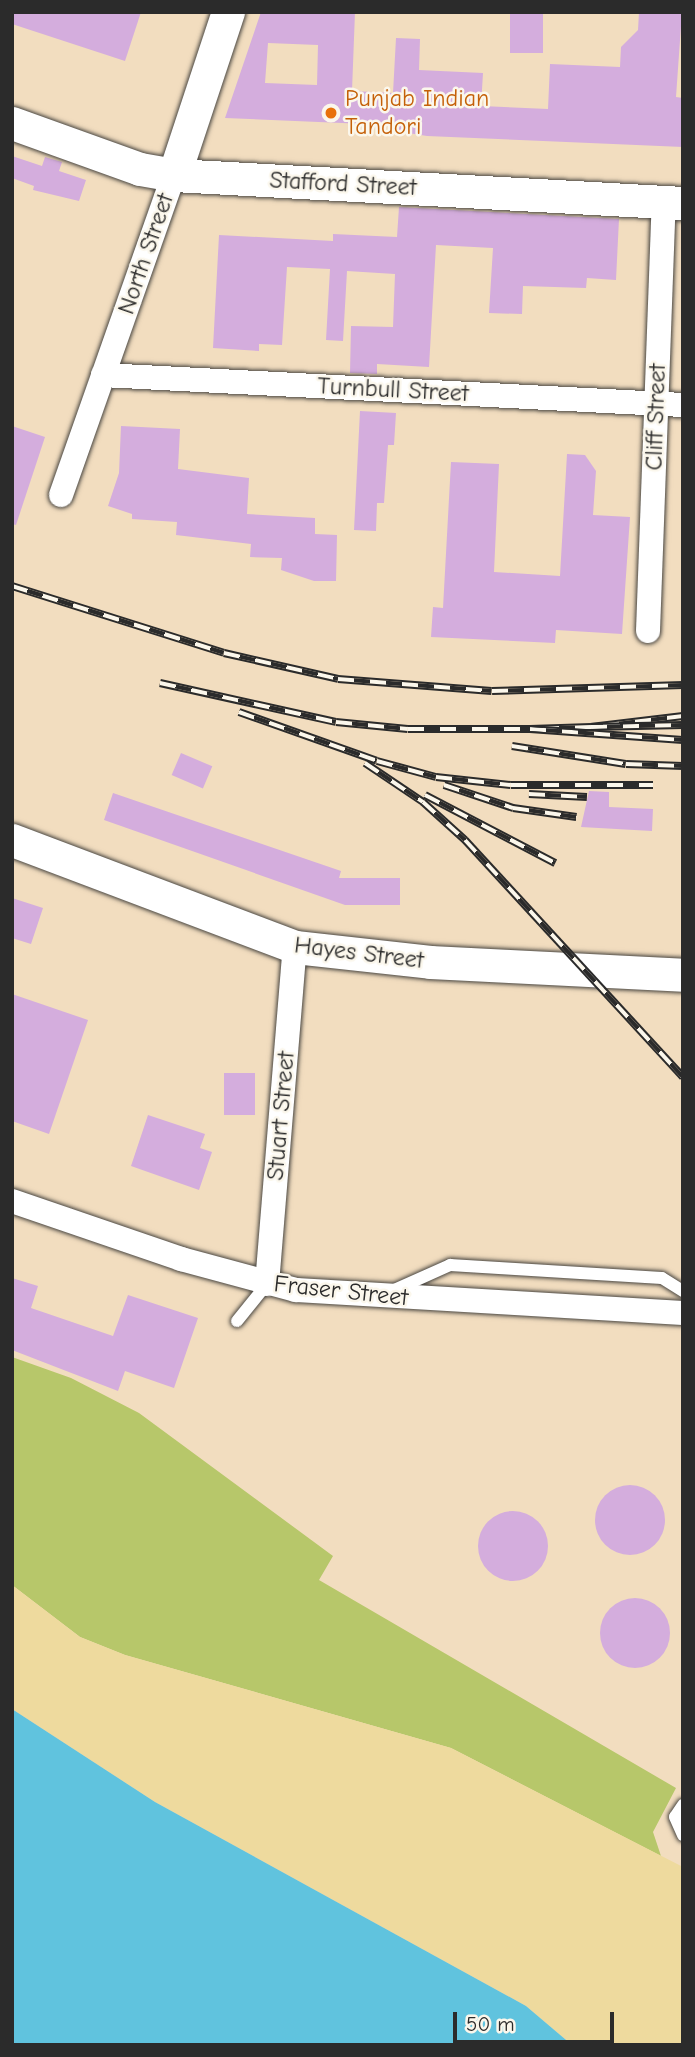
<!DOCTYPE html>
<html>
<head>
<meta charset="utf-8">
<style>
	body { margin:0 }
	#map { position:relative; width:695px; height:2057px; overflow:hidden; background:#f2ddbf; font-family:"Comic Neue",sans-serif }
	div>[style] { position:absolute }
	.green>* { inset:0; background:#b7c76a }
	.sand>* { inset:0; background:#eeda9e }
	.water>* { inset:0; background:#60c3de }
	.building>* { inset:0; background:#d4addd; transform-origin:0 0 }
	.round { border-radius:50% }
	.roads { filter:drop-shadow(0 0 2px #494641) drop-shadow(0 0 2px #494641) }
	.lane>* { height:12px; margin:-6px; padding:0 6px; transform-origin:6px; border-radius:6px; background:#fff }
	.street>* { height:24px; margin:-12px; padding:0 12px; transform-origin:12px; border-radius:12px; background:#fff }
	.secondary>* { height:33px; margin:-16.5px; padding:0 16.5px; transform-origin:16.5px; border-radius:16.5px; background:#fff }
	.rail>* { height:8px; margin-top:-4px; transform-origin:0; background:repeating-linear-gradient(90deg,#fbf7ec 0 16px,#2b2b2b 0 32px); box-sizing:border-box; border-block:2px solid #2b2b2b }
	.dots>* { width:19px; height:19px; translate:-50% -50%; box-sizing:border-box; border:4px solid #fbf7ec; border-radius:50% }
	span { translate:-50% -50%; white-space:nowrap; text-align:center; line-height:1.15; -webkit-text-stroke:5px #fbf7ec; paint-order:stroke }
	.food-label { font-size:24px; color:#c56008 }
	.left { translate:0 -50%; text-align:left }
	.street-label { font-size:24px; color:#2b2b2b }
	.frame { position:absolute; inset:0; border:14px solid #2b2b2b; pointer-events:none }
	.scale { position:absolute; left:453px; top:2012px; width:161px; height:32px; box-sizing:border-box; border:4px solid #2b2b2b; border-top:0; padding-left:9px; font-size:21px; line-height:24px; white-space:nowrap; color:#2b2b2b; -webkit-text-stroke:5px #fbf7ec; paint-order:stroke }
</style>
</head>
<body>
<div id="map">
	<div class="green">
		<div style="clip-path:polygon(12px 1357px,71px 1378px,139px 1413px,333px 1556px,319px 1580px,676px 1788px,653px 1832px,661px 1856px,451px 1748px,125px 1655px,80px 1637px,12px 1585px)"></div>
	</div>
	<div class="sand">
		<div style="clip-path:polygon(12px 1585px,80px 1637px,125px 1655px,451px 1748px,683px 1867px,683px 2045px,572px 2045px,526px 2006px,155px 1802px,12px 1709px)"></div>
	</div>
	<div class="water">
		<div style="clip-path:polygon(12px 1709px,155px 1802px,526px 2006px,572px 2045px,12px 2045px)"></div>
	</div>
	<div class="building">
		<div style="clip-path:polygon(12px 12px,141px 12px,125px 61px,12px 24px)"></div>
		<div style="clip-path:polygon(evenodd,261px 12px,355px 12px,352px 91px,393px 93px,396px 38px,420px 39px,419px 70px,483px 73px,481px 106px,548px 109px,550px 64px,620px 67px,621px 47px,638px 30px,639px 12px,682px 12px,676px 97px,683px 98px,683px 147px,427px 136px,389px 130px,389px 125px,225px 118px,261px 12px,268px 43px,318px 45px,317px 85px,265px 83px,268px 43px)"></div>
		<div style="left:510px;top:12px;width:33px;height:41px"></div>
		<div style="clip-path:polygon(12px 156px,42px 166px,45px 157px,62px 162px,59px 171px,86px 180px,79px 201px,33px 190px,34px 186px,12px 178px)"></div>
		<div style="clip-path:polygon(399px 207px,619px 219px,616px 280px,587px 278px,586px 288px,523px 286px,522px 314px,489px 313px,493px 248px,436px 245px,429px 367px,377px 364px,377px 374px,350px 373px,351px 326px,393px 327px,395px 274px,347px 271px,343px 341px,326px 340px,330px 269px,287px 267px,282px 345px,259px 344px,259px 351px,213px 348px,219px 235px,333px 241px,333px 234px,397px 237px)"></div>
		<div style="clip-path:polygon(360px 411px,396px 413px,394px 445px,388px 445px,384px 503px,377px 503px,376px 531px,354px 530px)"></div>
		<div style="clip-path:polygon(12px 426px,45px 437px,16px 525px,12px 524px)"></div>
		<div style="clip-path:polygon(121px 426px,180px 429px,178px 469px,249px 478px,247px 514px,315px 518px,315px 534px,337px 535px,336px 581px,314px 581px,281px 570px,282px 558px,250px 557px,251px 544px,176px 535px,177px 522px,132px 519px,132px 514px,108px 506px,119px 473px)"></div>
		<div style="clip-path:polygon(567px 454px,585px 455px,596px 471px,593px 515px,630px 517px,622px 634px,556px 630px,555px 643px,431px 637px,433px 607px,443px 608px,451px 462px,499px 464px,494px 572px,560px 576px)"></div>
		<div style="left:181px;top:753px;width:34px;height:24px;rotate:23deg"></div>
		<div style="clip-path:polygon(589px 791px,609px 792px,609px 807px,653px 809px,652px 831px,581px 827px)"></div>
		<div style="clip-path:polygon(113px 793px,341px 871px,339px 878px,400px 878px,400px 905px,345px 905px,104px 820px)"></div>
		<div style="clip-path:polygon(12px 898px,43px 908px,31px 944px,12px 938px)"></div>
		<div style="clip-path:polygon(12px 994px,88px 1020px,49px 1134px,12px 1121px)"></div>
		<div style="left:224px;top:1073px;width:31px;height:42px"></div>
		<div style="clip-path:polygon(148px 1115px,205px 1134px,200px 1148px,212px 1152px,199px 1190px,131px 1166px)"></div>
		<div style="clip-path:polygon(12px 1278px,38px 1286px,31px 1308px,113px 1336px,128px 1295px,198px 1318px,174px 1388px,125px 1371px,118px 1391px,12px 1350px)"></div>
		<div class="round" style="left:595px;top:1485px;width:70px;height:70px"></div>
		<div class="round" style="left:478px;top:1511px;width:70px;height:70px"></div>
		<div class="round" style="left:600px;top:1598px;width:70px;height:70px"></div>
	</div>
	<div class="roads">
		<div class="lane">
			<div style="left:392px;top:1291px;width:64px;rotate:-24.1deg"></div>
			<div style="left:450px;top:1265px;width:212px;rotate:3.5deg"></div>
			<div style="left:662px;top:1278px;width:25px;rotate:32deg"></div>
			<div style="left:237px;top:1321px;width:48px;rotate:-51deg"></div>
			<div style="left:683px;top:1805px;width:14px;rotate:124deg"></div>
			<div style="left:675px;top:1817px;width:20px;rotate:66deg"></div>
		</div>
		<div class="street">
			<div style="left:103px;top:375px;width:581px;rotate:2.96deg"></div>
			<div style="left:61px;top:495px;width:339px;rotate:-70.6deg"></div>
			<div style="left:648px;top:631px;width:429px;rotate:-87.9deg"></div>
			<div style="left:12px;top:1201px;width:179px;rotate:18.9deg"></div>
			<div style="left:181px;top:1259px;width:119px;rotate:15.1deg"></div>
			<div style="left:296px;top:1290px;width:388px;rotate:3.4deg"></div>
			<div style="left:267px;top:1284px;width:338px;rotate:-85.3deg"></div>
		</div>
		<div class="secondary">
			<div style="left:12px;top:123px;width:136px;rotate:19.8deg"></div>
			<div style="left:140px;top:169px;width:35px;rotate:10deg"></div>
			<div style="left:174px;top:175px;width:510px;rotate:3.15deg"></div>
			<div style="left:174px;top:175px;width:172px;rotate:-71.7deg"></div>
			<div style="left:12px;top:840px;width:303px;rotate:20.7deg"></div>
			<div style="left:295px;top:947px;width:136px;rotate:6.3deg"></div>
			<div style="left:430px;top:962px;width:253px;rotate:2.9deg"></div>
		</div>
	</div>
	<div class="rail">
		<div style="left:12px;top:586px;width:222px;rotate:17.5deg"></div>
		<div style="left:224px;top:653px;width:117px;rotate:12.8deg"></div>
		<div style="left:338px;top:679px;width:154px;rotate:4.5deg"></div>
		<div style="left:492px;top:691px;width:191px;rotate:-1.8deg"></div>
		<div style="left:160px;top:683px;width:180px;rotate:12.5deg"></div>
		<div style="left:336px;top:722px;width:72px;rotate:5.6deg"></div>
		<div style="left:408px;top:729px;width:122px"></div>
		<div style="left:239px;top:712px;width:146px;rotate:19.5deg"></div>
		<div style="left:377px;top:761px;width:61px;rotate:15.2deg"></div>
		<div style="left:436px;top:777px;width:75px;rotate:6.1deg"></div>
		<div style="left:511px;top:785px;width:142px"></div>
		<div style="left:683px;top:716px;width:93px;rotate:173.2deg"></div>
		<div style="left:591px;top:727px;width:92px;rotate:-1.2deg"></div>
		<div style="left:591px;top:727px;width:61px;rotate:178.1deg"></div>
		<div style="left:530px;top:729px;width:153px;rotate:4.1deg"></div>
		<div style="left:512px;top:746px;width:115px;rotate:9deg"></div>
		<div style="left:626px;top:764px;width:57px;rotate:2deg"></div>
		<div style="left:365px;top:763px;width:70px;rotate:33.9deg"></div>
		<div style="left:423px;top:802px;width:57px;rotate:42.1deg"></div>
		<div style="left:465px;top:840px;width:322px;rotate:47.4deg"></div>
		<div style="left:444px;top:785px;width:73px;rotate:18.4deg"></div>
		<div style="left:513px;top:808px;width:64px;rotate:8.1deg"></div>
		<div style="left:529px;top:794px;width:58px;rotate:3deg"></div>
		<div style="left:425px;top:795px;width:147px;rotate:27.6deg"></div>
	</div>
	<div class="dots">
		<div style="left:331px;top:113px;background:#e8710a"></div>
	</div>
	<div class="food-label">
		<span class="left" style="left:345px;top:113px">Punjab Indian<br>Tandori</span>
	</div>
	<div class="street-label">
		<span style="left:343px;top:184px;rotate:3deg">Stafford Street</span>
		<span style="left:146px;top:254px;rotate:-71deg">North Street</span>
		<span style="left:393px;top:390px;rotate:3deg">Turnbull Street</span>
		<span style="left:656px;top:417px;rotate:-88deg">Cliff Street</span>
		<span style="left:359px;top:953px;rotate:7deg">Hayes Street</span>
		<span style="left:281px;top:1116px;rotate:-85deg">Stuart Street</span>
		<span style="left:341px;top:1291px;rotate:6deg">Fraser Street</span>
	</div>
	<div class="frame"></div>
	<div class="scale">50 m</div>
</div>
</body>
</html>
